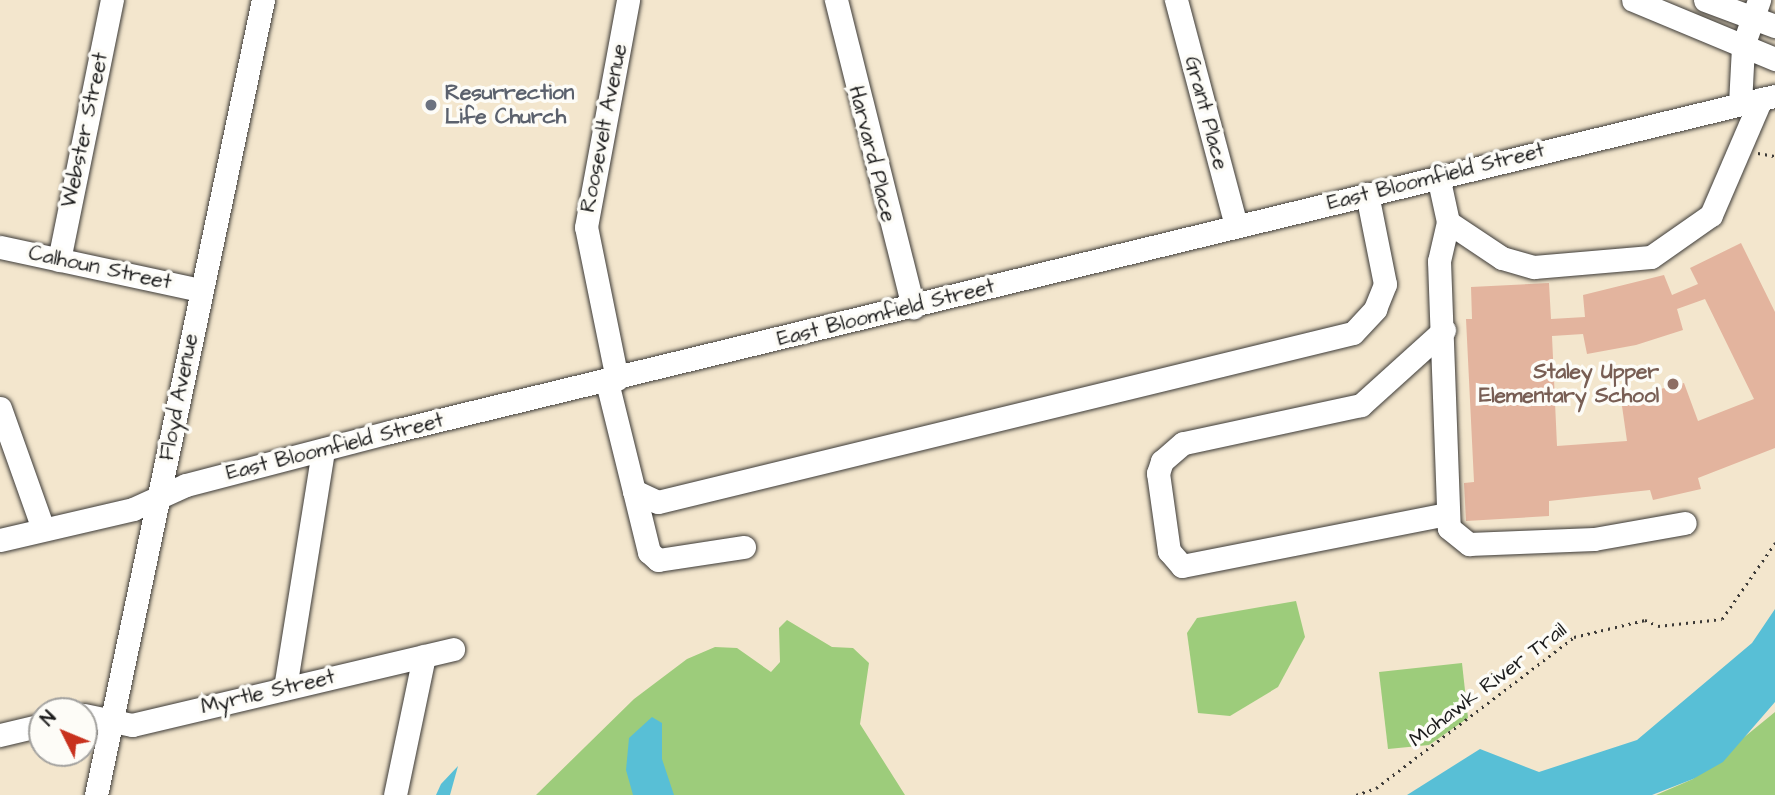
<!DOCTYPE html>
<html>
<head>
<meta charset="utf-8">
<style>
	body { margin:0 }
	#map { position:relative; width:1775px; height:795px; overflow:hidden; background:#f3e6cd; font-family:"Architects Daughter",sans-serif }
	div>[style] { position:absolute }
	.green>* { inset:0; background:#9dcc7b }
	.water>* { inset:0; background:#58bfd6 }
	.building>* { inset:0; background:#e3b49e }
	.path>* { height:2.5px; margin-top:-1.25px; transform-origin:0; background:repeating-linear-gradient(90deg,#3c3a37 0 2px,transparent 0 7px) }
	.roads { filter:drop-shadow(0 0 2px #3c3a37) drop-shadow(0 0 2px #3c3a37) }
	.minor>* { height:23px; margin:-11.5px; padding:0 11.5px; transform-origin:11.5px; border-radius:11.5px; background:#fff }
	.dots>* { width:19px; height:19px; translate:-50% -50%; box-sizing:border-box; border:4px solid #fdfcf7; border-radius:50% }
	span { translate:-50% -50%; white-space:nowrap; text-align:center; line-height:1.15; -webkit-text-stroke:7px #fdfcf7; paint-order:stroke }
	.worship-label { font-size:21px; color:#5b616d; font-weight:700 }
	.left { translate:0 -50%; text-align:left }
	.street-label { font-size:21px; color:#1c1c1c }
	.education-label { font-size:21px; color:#785e54; font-weight:700 }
	.right { translate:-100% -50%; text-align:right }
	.north { position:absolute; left:28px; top:697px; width:70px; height:70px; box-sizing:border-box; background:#fdfcf7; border:2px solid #a3a29f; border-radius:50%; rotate:313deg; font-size:19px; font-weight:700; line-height:28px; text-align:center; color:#1c1c1c }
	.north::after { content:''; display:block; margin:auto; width:24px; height:32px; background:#c8321e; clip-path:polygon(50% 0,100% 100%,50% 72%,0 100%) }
</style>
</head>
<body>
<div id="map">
	<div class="green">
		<div style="clip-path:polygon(1296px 601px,1305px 637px,1278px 687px,1230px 716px,1198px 713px,1187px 633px,1197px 618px)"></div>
		<div style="clip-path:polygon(787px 620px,832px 647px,853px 648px,869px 663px,860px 724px,905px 795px,536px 795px,634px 699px,687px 659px,715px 647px,737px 648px,771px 672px,780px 662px,779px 628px)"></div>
		<div style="clip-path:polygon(1462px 663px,1468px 718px,1429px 745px,1388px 749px,1379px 672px)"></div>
		<div style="clip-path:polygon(1775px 712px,1775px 795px,1656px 795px,1693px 779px)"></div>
	</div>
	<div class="water">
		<div style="clip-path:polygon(1775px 609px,1775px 702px,1723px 762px,1693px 779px,1652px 795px,1407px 795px,1480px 749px,1539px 772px,1637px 740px,1752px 643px)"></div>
		<div style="clip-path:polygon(652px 717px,662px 723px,662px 759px,674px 795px,633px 795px,626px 770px,629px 738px)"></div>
		<div style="clip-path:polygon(458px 766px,450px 795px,436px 795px,441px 784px)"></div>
	</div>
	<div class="building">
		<div style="clip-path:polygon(evenodd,1741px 243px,1775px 312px,1775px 448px,1698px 478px,1701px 489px,1653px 500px,1650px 490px,1549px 501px,1549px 516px,1466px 521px,1464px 483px,1474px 482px,1466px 319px,1472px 319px,1471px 287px,1549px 283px,1551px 319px,1585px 317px,1583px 295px,1664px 275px,1672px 295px,1698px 284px,1690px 268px,1741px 243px,1705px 299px,1754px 399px,1698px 421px,1684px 383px,1621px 399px,1627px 441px,1557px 446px,1552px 336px,1583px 334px,1587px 354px,1636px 345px,1683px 330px,1677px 309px,1705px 299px)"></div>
	</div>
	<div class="path">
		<div style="left:1758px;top:153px;width:17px;rotate:10deg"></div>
		<div style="left:1356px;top:795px;width:21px;rotate:-19deg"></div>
		<div style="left:1376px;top:788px;width:249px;rotate:-37.3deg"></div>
		<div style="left:1574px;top:637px;width:73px;rotate:-13.5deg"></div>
		<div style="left:1645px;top:620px;width:14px;rotate:25deg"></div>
		<div style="left:1658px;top:626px;width:64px;rotate:-6.2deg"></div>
		<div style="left:1722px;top:619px;width:93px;rotate:-55.1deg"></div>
	</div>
	<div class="roads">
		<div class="minor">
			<div style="left:836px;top:0;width:317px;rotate:75.9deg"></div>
			<div style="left:1176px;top:0;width:234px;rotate:75.1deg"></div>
			<div style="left:1633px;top:0;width:154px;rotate:22.6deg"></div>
			<div style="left:1705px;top:0;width:75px;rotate:20.4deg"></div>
			<div style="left:1740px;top:104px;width:58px;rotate:-87deg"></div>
			<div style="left:1743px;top:46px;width:49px;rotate:-70.8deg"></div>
			<div style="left:1438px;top:176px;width:47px;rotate:77.7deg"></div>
			<div style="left:1448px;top:222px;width:40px;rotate:103deg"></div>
			<div style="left:1439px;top:261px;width:267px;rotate:87.9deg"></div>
			<div style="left:1449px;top:528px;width:26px;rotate:39deg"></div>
			<div style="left:1469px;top:544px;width:125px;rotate:-2.3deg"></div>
			<div style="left:1594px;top:539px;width:92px;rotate:-10deg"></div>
			<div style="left:1448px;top:222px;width:65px;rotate:33.7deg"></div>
			<div style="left:1502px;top:258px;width:33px;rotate:16deg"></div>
			<div style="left:1534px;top:267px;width:117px;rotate:-4.9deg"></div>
			<div style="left:1651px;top:257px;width:73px;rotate:-35deg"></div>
			<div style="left:1711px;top:215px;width:126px;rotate:-66.7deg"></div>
			<div style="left:0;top:247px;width:205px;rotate:12.1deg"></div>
			<div style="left:59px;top:260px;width:265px;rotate:-78.5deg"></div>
			<div style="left:1444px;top:330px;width:112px;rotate:137.9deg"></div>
			<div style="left:1361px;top:405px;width:182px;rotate:167.9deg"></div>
			<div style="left:1183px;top:443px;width:28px;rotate:139deg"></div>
			<div style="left:1162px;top:461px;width:13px;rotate:108deg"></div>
			<div style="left:1158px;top:473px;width:79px;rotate:82deg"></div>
			<div style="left:1169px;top:551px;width:20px;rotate:49deg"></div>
			<div style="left:1182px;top:566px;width:271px;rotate:-11.1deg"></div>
			<div style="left:617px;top:379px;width:155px;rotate:-101.5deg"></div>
			<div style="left:586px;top:227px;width:231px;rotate:-79.5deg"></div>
			<div style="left:607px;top:382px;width:112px;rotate:76.1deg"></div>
			<div style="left:634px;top:491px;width:26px;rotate:25deg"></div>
			<div style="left:658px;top:502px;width:715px;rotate:-13.67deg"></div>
			<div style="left:1353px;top:333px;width:33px;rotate:-47deg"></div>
			<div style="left:1375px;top:309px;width:27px;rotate:-68deg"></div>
			<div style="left:1385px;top:284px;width:92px;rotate:-101.3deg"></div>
			<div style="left:0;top:408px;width:128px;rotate:70.4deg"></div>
			<div style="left:634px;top:491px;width:63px;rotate:76.2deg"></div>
			<div style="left:649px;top:552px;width:12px;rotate:42deg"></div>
			<div style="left:658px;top:560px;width:87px;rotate:-8.6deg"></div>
			<div style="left:0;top:540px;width:137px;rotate:-13.1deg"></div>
			<div style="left:133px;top:509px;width:58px;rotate:-24.4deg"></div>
			<div style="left:186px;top:485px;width:211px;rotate:-14.6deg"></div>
			<div style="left:390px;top:432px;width:1425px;rotate:-13.64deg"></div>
			<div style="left:285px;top:688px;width:241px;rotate:-80.9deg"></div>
			<div style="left:84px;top:715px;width:49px;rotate:11.8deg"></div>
			<div style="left:132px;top:725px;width:330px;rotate:-13.3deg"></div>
			<div style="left:0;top:735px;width:43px;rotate:-13.4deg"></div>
			<div style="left:96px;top:795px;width:812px;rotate:-78.14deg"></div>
			<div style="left:395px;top:795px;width:142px;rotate:-78.2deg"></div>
		</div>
	</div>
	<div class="dots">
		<div style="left:431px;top:105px;background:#6b7280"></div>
		<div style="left:1673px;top:384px;background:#8d6e63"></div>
	</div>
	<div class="worship-label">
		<span class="left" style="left:445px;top:105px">Resurrection<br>Life Church</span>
	</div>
	<div class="street-label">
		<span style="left:1206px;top:113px;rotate:75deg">Grant Place</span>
		<span style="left:604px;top:128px;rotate:-79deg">Roosevelt Avenue</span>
		<span style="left:85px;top:130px;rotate:-78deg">Webster Street</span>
		<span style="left:872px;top:154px;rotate:76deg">Harvard Place</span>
		<span style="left:1436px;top:177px;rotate:-14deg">East Bloomfield Street</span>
		<span style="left:100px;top:268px;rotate:12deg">Calhoun Street</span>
		<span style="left:886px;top:313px;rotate:-14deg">East Bloomfield Street</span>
		<span style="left:179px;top:397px;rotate:-79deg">Floyd Avenue</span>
		<span style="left:335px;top:447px;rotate:-14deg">East Bloomfield Street</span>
		<span style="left:1488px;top:685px;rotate:-37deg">Mohawk River Trail</span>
		<span style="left:268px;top:692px;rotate:-13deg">Myrtle Street</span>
	</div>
	<div class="education-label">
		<span class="right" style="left:1659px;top:384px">Staley Upper<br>Elementary School</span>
	</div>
	<div class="north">N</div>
</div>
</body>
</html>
